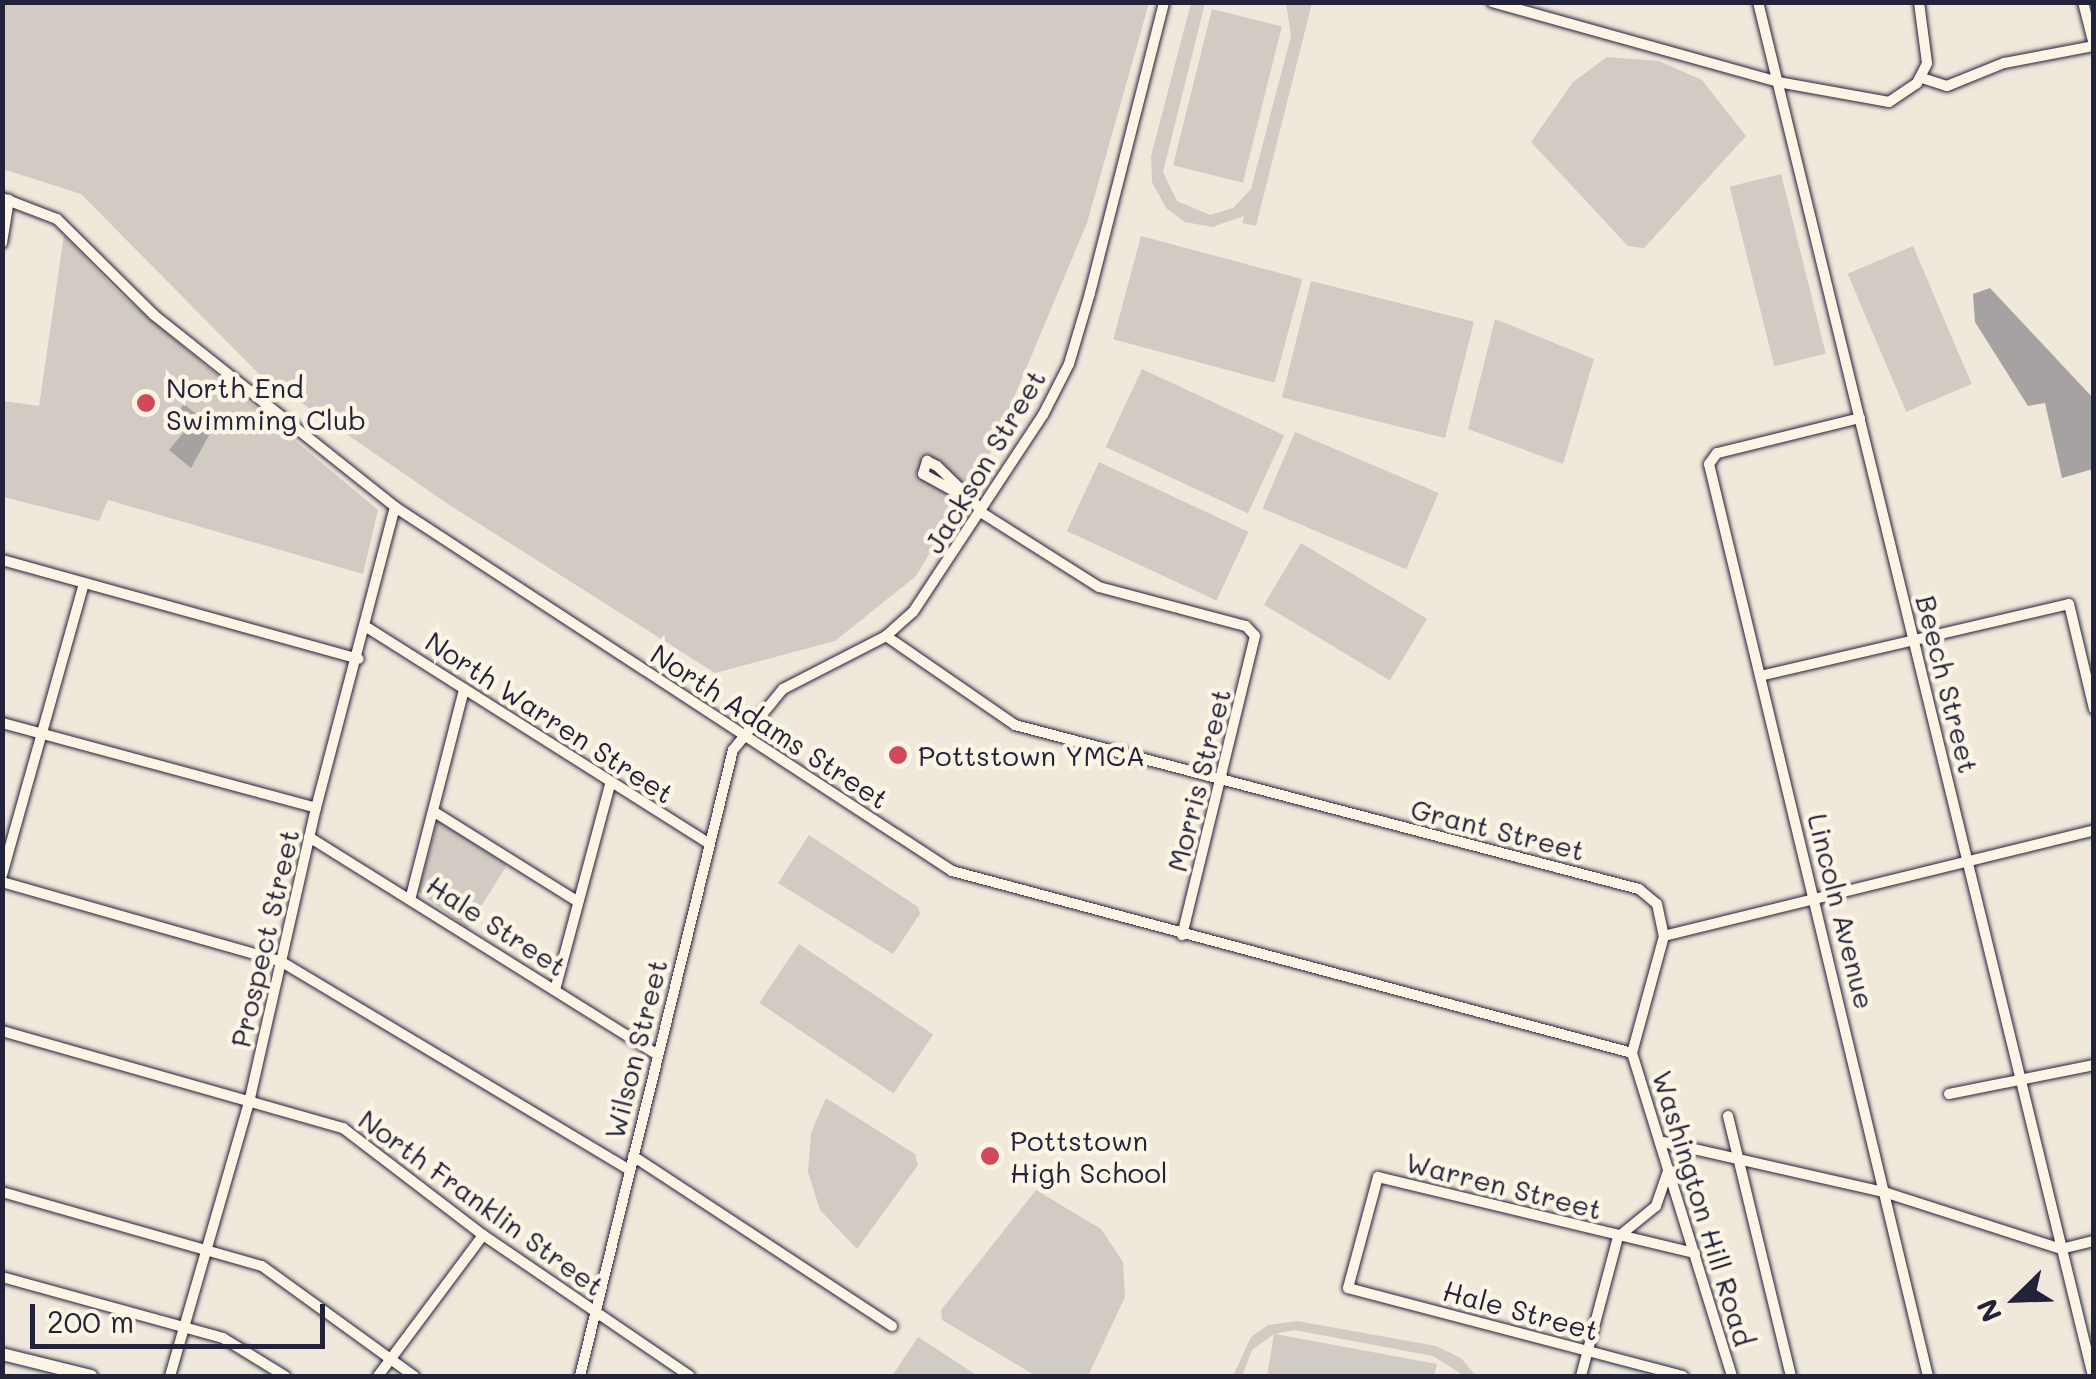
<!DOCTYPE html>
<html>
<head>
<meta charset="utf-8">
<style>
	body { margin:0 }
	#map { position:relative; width:2096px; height:1379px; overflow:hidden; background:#efe8db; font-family:Mali,sans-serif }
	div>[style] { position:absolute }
	.green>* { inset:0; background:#d1cbc3; transform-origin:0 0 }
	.water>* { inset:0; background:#a6a2a2 }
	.roads { filter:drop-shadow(0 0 2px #22223b) drop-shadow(0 0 2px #22223b) }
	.minor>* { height:10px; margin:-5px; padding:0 5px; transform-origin:5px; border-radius:5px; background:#fcf5e5 }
	.major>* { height:12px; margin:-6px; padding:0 6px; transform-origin:6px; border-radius:6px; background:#fcf5e5 }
	.dots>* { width:28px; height:28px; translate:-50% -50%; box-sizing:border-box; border:5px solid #fcf5e5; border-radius:50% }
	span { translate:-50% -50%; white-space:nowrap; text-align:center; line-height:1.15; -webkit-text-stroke:9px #fcf5e5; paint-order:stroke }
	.poi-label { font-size:28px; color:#22223b }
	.left { translate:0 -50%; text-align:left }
	.street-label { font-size:28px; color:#22223b }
	.frame { position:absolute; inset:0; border:5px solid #22223b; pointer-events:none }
	.north { position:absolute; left:1966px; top:1249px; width:100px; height:100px; -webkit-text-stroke:8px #fcf5e5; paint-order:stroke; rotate:247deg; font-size:28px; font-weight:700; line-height:40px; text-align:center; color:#22223b }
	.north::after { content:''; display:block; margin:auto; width:35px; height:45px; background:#22223b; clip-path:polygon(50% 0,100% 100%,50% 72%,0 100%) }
	.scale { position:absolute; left:30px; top:1304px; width:295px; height:45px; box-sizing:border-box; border:5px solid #22223b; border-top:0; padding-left:12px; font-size:30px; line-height:35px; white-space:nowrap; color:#22223b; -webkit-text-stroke:8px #fcf5e5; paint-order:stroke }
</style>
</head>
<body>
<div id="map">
	<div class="green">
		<div style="clip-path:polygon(3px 3px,1149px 3px,1087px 223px,992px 450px,916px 576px,835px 641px,715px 673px,448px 504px,258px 373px,81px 194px,3px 169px)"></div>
		<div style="clip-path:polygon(1191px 3px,1205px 3px,1163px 172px,1177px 201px,1210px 215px,1233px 208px,1251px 189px,1291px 36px,1286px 3px,1312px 3px,1256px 226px,1243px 223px,1244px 216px,1212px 227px,1185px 222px,1166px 208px,1152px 182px,1151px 156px)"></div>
		<div style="left:1212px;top:9px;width:72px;height:161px;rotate:14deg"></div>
		<div style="clip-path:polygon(1607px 57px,1659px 61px,1702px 80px,1746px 136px,1644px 248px,1628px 246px,1531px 142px,1573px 82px)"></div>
		<div style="left:1781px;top:174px;width:185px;height:53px;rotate:76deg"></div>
		<div style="clip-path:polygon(64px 235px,117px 291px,378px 510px,363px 574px,108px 500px,99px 521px,3px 497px,3px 401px,39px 406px)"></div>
		<div style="left:1141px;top:236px;width:167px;height:107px;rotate:15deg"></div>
		<div style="left:1913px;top:246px;width:150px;height:71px;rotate:67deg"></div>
		<div style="left:1311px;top:281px;width:168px;height:120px;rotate:14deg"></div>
		<div style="clip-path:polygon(1495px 319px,1594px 359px,1563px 464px,1468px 429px)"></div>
		<div style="left:1142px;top:369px;width:157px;height:86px;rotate:25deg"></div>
		<div style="left:1295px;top:432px;width:156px;height:83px;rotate:23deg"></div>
		<div style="left:1099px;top:462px;width:165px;height:76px;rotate:25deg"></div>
		<div style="left:1301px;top:543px;width:147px;height:72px;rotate:31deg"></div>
		<div style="clip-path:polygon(438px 821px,507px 865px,467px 929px,418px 891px)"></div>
		<div style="clip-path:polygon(809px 835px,918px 907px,920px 914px,893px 954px,778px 883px)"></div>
		<div style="left:799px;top:944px;width:162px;height:71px;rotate:34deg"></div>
		<div style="clip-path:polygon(826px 1098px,915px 1154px,918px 1165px,857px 1249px,820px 1210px,808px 1172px,811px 1133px)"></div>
		<div style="clip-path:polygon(1036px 1190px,1101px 1229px,1123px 1262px,1125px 1297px,1088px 1376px,1036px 1376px,942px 1320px,941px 1310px)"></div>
		<div style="clip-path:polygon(1297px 1321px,1436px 1346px,1461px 1358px,1476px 1376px,1465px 1376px,1433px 1356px,1294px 1330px,1275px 1334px,1437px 1364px,1434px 1376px,1267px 1376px,1274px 1334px,1252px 1350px,1242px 1376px,1233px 1376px,1251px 1337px,1268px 1325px)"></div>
		<div style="clip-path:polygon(918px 1337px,978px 1376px,892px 1376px)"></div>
	</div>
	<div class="water">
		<div style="clip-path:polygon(1990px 288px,2093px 398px,2093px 469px,2062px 478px,2045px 403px,2028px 406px,1975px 322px,1973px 294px)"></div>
		<div style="clip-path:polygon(184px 404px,213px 428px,191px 468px,169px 450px,187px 428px,174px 417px)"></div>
	</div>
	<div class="roads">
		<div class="minor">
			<div style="left:1492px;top:2px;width:297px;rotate:15.6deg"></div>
			<div style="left:1778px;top:82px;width:113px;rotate:10.2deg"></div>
			<div style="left:1889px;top:102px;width:34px;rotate:-34deg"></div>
			<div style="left:1917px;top:83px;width:22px;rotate:-63deg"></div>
			<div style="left:1927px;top:63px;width:62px;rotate:-97.5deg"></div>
			<div style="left:1758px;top:2px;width:1414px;rotate:76.3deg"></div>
			<div style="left:2083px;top:2px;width:44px;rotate:75.7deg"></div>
			<div style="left:1922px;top:78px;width:26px;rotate:18deg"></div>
			<div style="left:1947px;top:86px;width:61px;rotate:-22deg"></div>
			<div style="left:2004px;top:63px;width:92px;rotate:-10.7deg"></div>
			<div style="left:2px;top:198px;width:59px;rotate:20.9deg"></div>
			<div style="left:57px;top:219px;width:136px;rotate:44.7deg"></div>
			<div style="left:154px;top:315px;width:308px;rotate:38.5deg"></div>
			<div style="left:395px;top:507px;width:665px;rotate:33.16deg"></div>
			<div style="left:952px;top:871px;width:704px;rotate:14.98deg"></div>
			<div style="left:2px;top:243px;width:44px;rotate:-80.8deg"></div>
			<div style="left:1860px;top:418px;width:147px;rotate:166.2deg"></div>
			<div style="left:1717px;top:453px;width:14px;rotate:126deg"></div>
			<div style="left:1709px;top:464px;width:938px;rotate:76.5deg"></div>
			<div style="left:974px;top:502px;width:58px;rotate:-151.2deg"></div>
			<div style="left:923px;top:474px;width:14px;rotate:-73deg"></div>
			<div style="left:927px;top:461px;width:11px;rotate:27deg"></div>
			<div style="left:937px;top:466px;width:52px;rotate:44.2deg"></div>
			<div style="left:974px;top:502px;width:14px;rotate:54deg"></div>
			<div style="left:982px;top:513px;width:138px;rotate:32.3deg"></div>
			<div style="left:1099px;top:587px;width:152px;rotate:14.9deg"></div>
			<div style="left:1246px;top:626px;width:13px;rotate:48deg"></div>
			<div style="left:1255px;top:636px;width:308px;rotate:103.7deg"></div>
			<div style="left:2px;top:560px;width:370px;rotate:15.5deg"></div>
			<div style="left:368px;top:628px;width:402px;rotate:32.3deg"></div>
			<div style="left:886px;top:636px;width:157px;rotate:34.6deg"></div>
			<div style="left:1015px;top:725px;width:645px;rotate:14.73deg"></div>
			<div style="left:1639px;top:889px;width:23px;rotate:40deg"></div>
			<div style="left:1657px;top:904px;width:33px;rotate:78deg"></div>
			<div style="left:1664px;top:936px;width:121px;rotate:105.3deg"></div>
			<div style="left:1760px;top:676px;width:317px;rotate:-13.1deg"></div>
			<div style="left:2069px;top:604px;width:108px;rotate:76.6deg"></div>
			<div style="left:2px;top:723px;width:325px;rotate:15.1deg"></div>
			<div style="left:436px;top:813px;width:166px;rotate:32deg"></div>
			<div style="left:309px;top:837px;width:411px;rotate:32deg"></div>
			<div style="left:2px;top:875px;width:303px;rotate:-74.3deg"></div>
			<div style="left:2px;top:882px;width:291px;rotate:15.9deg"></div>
			<div style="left:282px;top:962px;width:403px;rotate:30.9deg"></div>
			<div style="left:411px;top:896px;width:214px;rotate:-75.6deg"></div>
			<div style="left:1664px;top:936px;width:443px;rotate:-13.8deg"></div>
			<div style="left:555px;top:990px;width:212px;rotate:-75deg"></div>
			<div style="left:2px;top:1031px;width:355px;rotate:15.9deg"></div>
			<div style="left:343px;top:1128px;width:176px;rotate:37.4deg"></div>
			<div style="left:483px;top:1235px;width:250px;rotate:34.3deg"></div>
			<div style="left:1632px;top:1053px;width:338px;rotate:72.8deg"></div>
			<div style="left:1949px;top:1094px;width:148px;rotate:-11.3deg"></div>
			<div style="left:1728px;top:1116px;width:268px;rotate:76.4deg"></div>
			<div style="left:1663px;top:1142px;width:230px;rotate:12.8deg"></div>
			<div style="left:1887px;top:1193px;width:183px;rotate:17.8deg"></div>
			<div style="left:2061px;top:1249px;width:34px;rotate:-14deg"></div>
			<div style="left:633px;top:1156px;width:310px;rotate:33.3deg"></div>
			<div style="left:2px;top:1192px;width:270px;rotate:15.9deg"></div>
			<div style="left:262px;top:1266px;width:188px;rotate:35.9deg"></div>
			<div style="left:1618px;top:1237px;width:49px;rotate:-39.2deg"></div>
			<div style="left:1656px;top:1206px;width:39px;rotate:-71deg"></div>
			<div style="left:2px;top:1277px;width:229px;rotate:15.4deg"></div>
			<div style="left:223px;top:1338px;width:73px;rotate:31.5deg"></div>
			<div style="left:170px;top:1376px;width:289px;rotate:-73.9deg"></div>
			<div style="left:250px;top:1098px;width:297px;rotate:-77.2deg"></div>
			<div style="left:316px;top:808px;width:311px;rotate:-75.3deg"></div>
			<div style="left:378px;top:1376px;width:176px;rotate:-53.3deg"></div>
			<div style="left:580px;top:1376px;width:644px;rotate:-76.27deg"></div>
			<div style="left:733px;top:750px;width:79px;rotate:-50.7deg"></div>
			<div style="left:783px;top:689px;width:116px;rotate:-27.2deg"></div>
			<div style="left:886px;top:636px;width:36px;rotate:-42deg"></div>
			<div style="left:913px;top:612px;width:236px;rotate:-56.6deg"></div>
			<div style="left:1043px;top:415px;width:57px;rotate:-63deg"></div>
			<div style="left:1069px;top:364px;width:74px;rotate:-73.5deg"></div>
			<div style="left:1090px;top:293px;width:300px;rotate:-75.7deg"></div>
			<div style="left:1581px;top:1376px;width:144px;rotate:-75.1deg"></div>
			<div style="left:1683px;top:1376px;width:346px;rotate:-165.3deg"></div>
			<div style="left:1348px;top:1288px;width:115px;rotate:-74.9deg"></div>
			<div style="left:1378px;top:1177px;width:326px;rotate:13.5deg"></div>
		</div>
		<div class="major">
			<div style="left:2px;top:1354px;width:92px;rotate:13.9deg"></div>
		</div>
	</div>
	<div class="dots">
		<div style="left:146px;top:403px;background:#d1495b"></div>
		<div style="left:898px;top:755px;background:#d1495b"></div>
		<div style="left:990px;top:1156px;background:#d1495b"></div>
	</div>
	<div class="poi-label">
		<span class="left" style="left:166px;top:403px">North End<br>Swimming Club</span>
		<span class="left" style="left:918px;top:755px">Pottstown YMCA</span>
		<span class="left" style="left:1010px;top:1156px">Pottstown<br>High School</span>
	</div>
	<div class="street-label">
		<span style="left:984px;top:461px;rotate:-59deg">Jackson Street</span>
		<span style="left:1948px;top:684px;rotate:76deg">Beech Street</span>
		<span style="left:550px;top:717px;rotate:33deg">North Warren Street</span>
		<span style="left:770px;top:726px;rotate:33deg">North Adams Street</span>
		<span style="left:1198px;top:780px;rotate:-76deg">Morris Street</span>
		<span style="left:1498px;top:829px;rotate:14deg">Grant Street</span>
		<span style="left:1842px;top:911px;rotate:76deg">Lincoln Avenue</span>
		<span style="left:497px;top:925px;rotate:33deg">Hale Street</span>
		<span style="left:264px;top:938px;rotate:-77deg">Prospect Street</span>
		<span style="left:635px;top:1049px;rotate:-76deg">Wilson Street</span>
		<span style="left:1504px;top:1185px;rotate:14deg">Warren Street</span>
		<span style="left:482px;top:1202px;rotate:36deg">North Franklin Street</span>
		<span style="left:1704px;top:1208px;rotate:73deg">Washington Hill Road</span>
		<span style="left:1521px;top:1310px;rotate:15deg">Hale Street</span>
	</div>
	<div class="frame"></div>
	<div class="north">N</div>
	<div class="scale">200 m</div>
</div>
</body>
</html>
